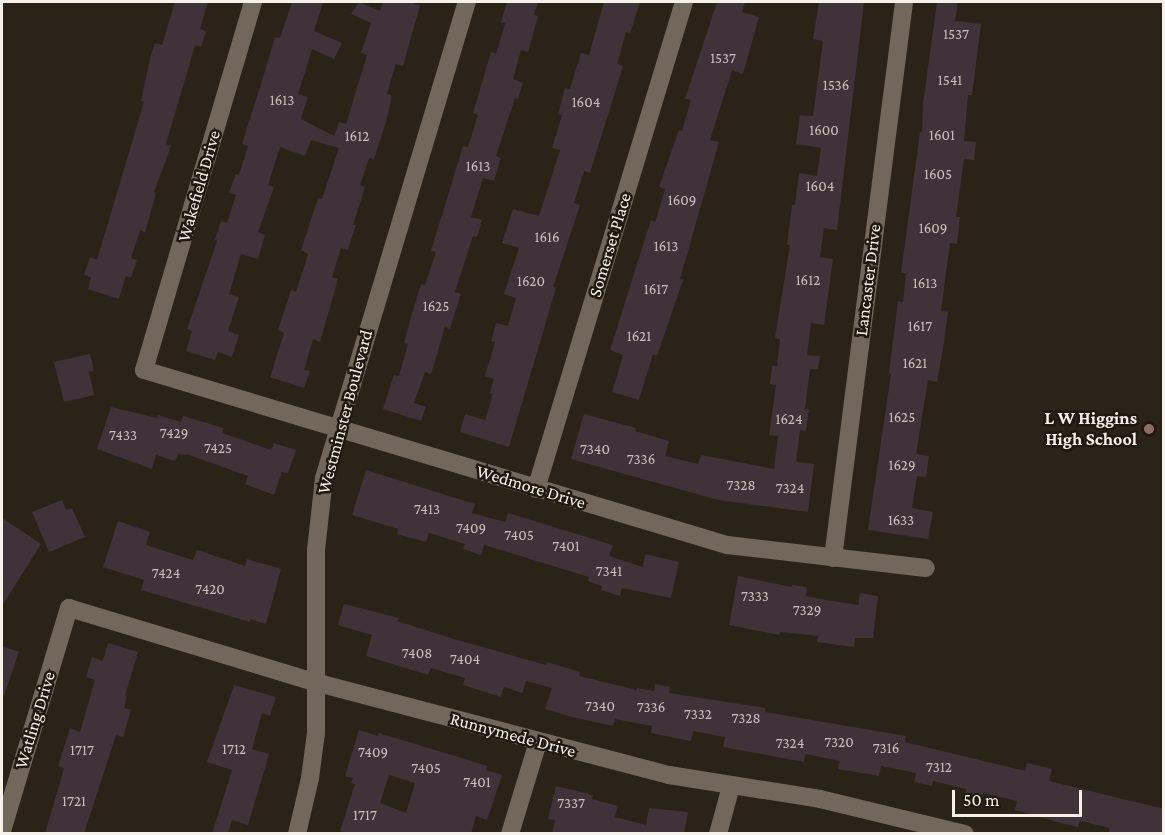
<!DOCTYPE html>
<html>
<head>
<meta charset="utf-8">
<style>
	body { margin:0 }
	#map { position:relative; width:1165px; height:835px; overflow:hidden; background:#2b2318; font-family:"Crimson Pro",serif }
	div>[style] { position:absolute }
	.building>* { inset:0; background:#403239 }
	.minor>* { height:18px; margin:-9px; padding:0 9px; transform-origin:9px; border-radius:9px; background:#71685b }
	.dots>* { width:16px; height:16px; translate:-50% -50%; box-sizing:border-box; border:3px solid #21190f; border-radius:50% }
	span { translate:-50% -50%; white-space:nowrap; text-align:center; line-height:1.15; -webkit-text-stroke:5px #21190f; paint-order:stroke }
	.number-label { font-size:15px; color:#c9c1be }
	.number-label span { -webkit-text-stroke-width:0 }
	.street-label { font-size:18px; color:#f7f1ea }
	.poi-label { font-size:18px; color:#f7f1ea; font-weight:700 }
	.right { translate:-100% -50%; text-align:right }
	.frame { position:absolute; inset:0; border:3px solid #f7f1ea; pointer-events:none }
	.scale { position:absolute; left:952px; top:790px; width:130px; height:27px; box-sizing:border-box; border:3px solid #f7f1ea; border-top:0; padding-left:8px; font-size:18px; line-height:21px; white-space:nowrap; color:#f7f1ea; -webkit-text-stroke:4px #21190f; paint-order:stroke }
</style>
</head>
<body>
<div id="map">
	<div class="building">
		<div style="clip-path:polygon(175px 2px,208px 2px,200px 29px,206px 31px,201px 47px,195px 45px,166px 144px,171px 146px,154px 192px,156px 193px,145px 232px,140px 230px,131px 258px,137px 260px,131px 278px,126px 276px,119px 299px,88px 289px,91px 277px,84px 275px,90px 257px,97px 260px,144px 102px,141px 101px,151px 55px,155px 43px,162px 45px)"></div>
		<div style="clip-path:polygon(292px 2px,323px 2px,314px 31px,342px 43px,334px 59px,312px 49px,298px 94px,308px 97px,301px 119px,334px 136px,339px 122px,346px 124px,367px 55px,361px 53px,371px 23px,351px 14px,359px 2px,380px 11px,383px 2px,409px 2px,420px 5px,403px 66px,396px 64px,387px 94px,392px 96px,386px 122px,374px 159px,369px 158px,360px 185px,365px 187px,353px 225px,356px 225px,348px 250px,341px 248px,332px 277px,338px 279px,320px 342px,313px 339px,304px 370px,310px 371px,304px 388px,270px 377px,284px 333px,278px 330px,291px 290px,296px 292px,308px 254px,301px 250px,318px 198px,322px 199px,339px 148px,311px 140px,305px 156px,280px 147px,268px 185px,274px 187px,258px 232px,265px 235px,258px 259px,241px 254px,229px 294px,239px 297px,228px 331px,239px 335px,232px 357px,218px 352px,215px 360px,186px 351px,192px 331px,187px 329px,217px 241px,215px 240px,221px 221px,227px 223px,236px 195px,229px 193px,236px 174px,239px 175px,248px 146px,242px 144px,264px 74px,275px 37px,280px 38px)"></div>
		<div style="clip-path:polygon(507px 2px,538px 2px,534px 15px,538px 16px,528px 52px,521px 50px,513px 79px,523px 83px,518px 99px,515px 98px,496px 156px,501px 158px,494px 181px,483px 178px,471px 217px,482px 220px,477px 237px,473px 236px,455px 292px,461px 294px,450px 329px,445px 327px,431px 374px,425px 372px,414px 403px,426px 407px,421px 421px,383px 409px,394px 375px,399px 376px,408px 344px,404px 343px,411px 317px,421px 284px,425px 285px,436px 252px,431px 251px,463px 146px,468px 147px,478px 115px,473px 113px,491px 52px,496px 54px,505px 23px,501px 22px)"></div>
		<div style="clip-path:polygon(604px 2px,640px 2px,630px 33px,626px 32px,617px 64px,623px 66px,590px 173px,584px 171px,574px 203px,580px 205px,553px 287px,556px 288px,509px 447px,460px 432px,465px 414px,485px 420px,493px 394px,490px 393px,494px 379px,485px 376px,495px 342px,491px 341px,496px 323px,508px 326px,516px 298px,504px 294px,519px 248px,502px 243px,513px 209px,539px 216px,560px 150px,552px 148px,562px 115px,558px 114px,565px 88px,570px 89px,581px 53px,589px 55px)"></div>
		<div style="clip-path:polygon(717px 2px,745px 2px,742px 12px,759px 17px,743px 74px,732px 70px,710px 140px,719px 142px,680px 279px,683px 280px,657px 356px,653px 354px,639px 400px,612px 392px,623px 355px,610px 350px,651px 220px,655px 222px,665px 189px,659px 187px,679px 130px,682px 131px,691px 100px,685px 99px)"></div>
		<div style="clip-path:polygon(819px 2px,864px 2px,837px 230px,824px 228px,820px 257px,833px 259px,824px 325px,811px 323px,807px 355px,820px 356px,818px 369px,810px 369px,805px 409px,809px 409px,806px 431px,800px 430px,796px 462px,814px 464px,808px 512px,718px 500px,571px 459px,584px 414px,636px 428px,635px 431px,669px 441px,665px 456px,698px 464px,701px 455px,774px 469px,778px 436px,769px 435px,776px 385px,770px 384px,772px 366px,777px 366px,780px 339px,775px 338px,790px 245px,787px 245px,792px 205px,795px 205px,799px 173px,817px 176px,821px 148px,796px 144px,800px 115px,813px 116px,823px 41px,813px 39px)"></div>
		<div style="clip-path:polygon(937px 2px,958px 2px,955px 21px,981px 24px,972px 95px,968px 95px,964px 141px,976px 142px,974px 160px,964px 159px,956px 217px,960px 217px,957px 244px,950px 243px,941px 311px,948px 312px,943px 349px,937px 382px,928px 380px,916px 454px,929px 456px,926px 477px,917px 476px,912px 508px,933px 512px,928px 539px,868px 530px,891px 374px,889px 373px,898px 301px,903px 302px,906px 273px,901px 273px,920px 132px,922px 132px,923px 104px)"></div>
		<div style="clip-path:polygon(90px 354px,94px 371px,89px 372px,94px 395px,64px 402px,54px 362px)"></div>
		<div style="clip-path:polygon(111px 407px,157px 418px,158px 415px,181px 422px,183px 416px,224px 428px,222px 433px,271px 450px,274px 443px,296px 450px,288px 473px,282px 472px,274px 495px,245px 484px,248px 476px,189px 455px,178px 454px,175px 461px,156px 455px,152px 469px,97px 449px)"></div>
		<div style="clip-path:polygon(366px 470px,475px 504px,472px 513px,505px 522px,508px 513px,613px 545px,609px 556px,643px 567px,645px 554px,679px 562px,671px 598px,622px 588px,620px 596px,601px 590px,602px 586px,588px 581px,589px 577px,484px 545px,481px 555px,463px 549px,465px 544px,429px 533px,426px 542px,397px 534px,398px 529px,352px 515px)"></div>
		<div style="clip-path:polygon(62px 500px,66px 510px,72px 508px,85px 537px,49px 552px,32px 512px)"></div>
		<div style="clip-path:polygon(2px 518px,41px 544px,2px 606px)"></div>
		<div style="clip-path:polygon(118px 521px,150px 532px,146px 545px,193px 560px,197px 550px,245px 566px,247px 559px,281px 569px,266px 624px,250px 619px,250px 622px,141px 590px,144px 580px,103px 567px)"></div>
		<div style="clip-path:polygon(738px 576px,792px 587px,792px 585px,807px 587px,806px 596px,826px 600px,858px 605px,860px 593px,878px 596px,873px 638px,855px 638px,854px 647px,817px 642px,818px 636px,780px 632px,779px 635px,729px 625px)"></div>
		<div style="clip-path:polygon(344px 604px,399px 618px,397px 621px,454px 639px,546px 665px,547px 662px,580px 672px,579px 676px,637px 690px,637px 688px,654px 691px,655px 684px,670px 687px,669px 693px,766px 708px,765px 712px,906px 736px,905px 742px,1025px 771px,1027px 763px,1052px 769px,1049px 781px,1164px 809px,1164px 834px,1108px 834px,1110px 828px,1080px 821px,1078px 827px,1061px 823px,1015px 810px,1017px 801px,983px 793px,982px 798px,965px 794px,966px 789px,933px 781px,932px 786px,914px 782px,916px 773px,881px 766px,879px 776px,838px 769px,840px 761px,805px 754px,804px 762px,723px 747px,725px 737px,693px 731px,691px 741px,651px 733px,652px 726px,615px 719px,613px 726px,572px 717px,545px 709px,552px 688px,526px 681px,522px 693px,504px 687px,501px 697px,463px 685px,465px 678px,431px 668px,428px 675px,366px 656px,372px 635px,338px 625px)"></div>
		<div style="clip-path:polygon(108px 643px,138px 652px,125px 696px,127px 696px,124px 708px,131px 710px,123px 737px,116px 735px,84px 834px,45px 834px,64px 768px,58px 766px,70px 728px,80px 732px,95px 680px,86px 677px,92px 657px,103px 661px)"></div>
		<div style="clip-path:polygon(2px 646px,19px 652px,4px 696px,2px 695px)"></div>
		<div style="clip-path:polygon(234px 685px,276px 697px,270px 716px,262px 713px,252px 749px,269px 754px,248px 825px,232px 820px,228px 834px,212px 834px,232px 770px,207px 762px)"></div>
		<div style="clip-path:polygon(evenodd,359px 730px,378px 736px,379px 733px,468px 760px,487px 766px,486px 770px,502px 775px,487px 820px,476px 816px,471px 834px,348px 834px,340px 831px,355px 784px,351px 783px,353px 778px,345px 776px,359px 730px,389px 775px,415px 783px,406px 813px,380px 803px,389px 775px)"></div>
		<div style="clip-path:polygon(556px 786px,593px 795px,592px 799px,618px 806px,615px 817px,646px 825px,649px 808px,688px 812px,684px 834px,552px 834px,555px 820px,548px 819px)"></div>
	</div>
	<div class="minor">
		<div style="left:253px;top:2px;width:384px;rotate:106.5deg"></div>
		<div style="left:144px;top:370px;width:609px;rotate:16.71deg"></div>
		<div style="left:727px;top:545px;width:200px;rotate:6.6deg"></div>
		<div style="left:536px;top:489px;width:509px;rotate:-73.1deg"></div>
		<div style="left:833px;top:558px;width:561px;rotate:-82.72deg"></div>
		<div style="left:2px;top:831px;width:233px;rotate:-73.3deg"></div>
		<div style="left:69px;top:608px;width:260px;rotate:16.8deg"></div>
		<div style="left:318px;top:683px;width:363px;rotate:14.7deg"></div>
		<div style="left:669px;top:775px;width:153px;rotate:9deg"></div>
		<div style="left:820px;top:799px;width:149px;rotate:13.6deg"></div>
		<div style="left:297px;top:834px;width:57px;rotate:-76.9deg"></div>
		<div style="left:310px;top:778px;width:45px;rotate:-82.4deg"></div>
		<div style="left:316px;top:733px;width:183px;rotate:-90deg"></div>
		<div style="left:316px;top:550px;width:72px;rotate:-83.7deg"></div>
		<div style="left:324px;top:478px;width:497px;rotate:-73.3deg"></div>
		<div style="left:510px;top:834px;width:96px;rotate:-73.1deg"></div>
		<div style="left:718px;top:834px;width:50px;rotate:-74.8deg"></div>
	</div>
	<div class="dots">
		<div style="left:1149px;top:429px;background:#8d6e63"></div>
	</div>
	<div class="number-label">
		<span style="left:956px;top:35px">1537</span>
		<span style="left:723px;top:59px">1537</span>
		<span style="left:950px;top:81px">1541</span>
		<span style="left:836px;top:86px">1536</span>
		<span style="left:282px;top:101px">1613</span>
		<span style="left:586px;top:103px">1604</span>
		<span style="left:824px;top:131px">1600</span>
		<span style="left:942px;top:136px">1601</span>
		<span style="left:357px;top:137px">1612</span>
		<span style="left:478px;top:167px">1613</span>
		<span style="left:938px;top:175px">1605</span>
		<span style="left:820px;top:187px">1604</span>
		<span style="left:682px;top:201px">1609</span>
		<span style="left:933px;top:229px">1609</span>
		<span style="left:547px;top:238px">1616</span>
		<span style="left:666px;top:247px">1613</span>
		<span style="left:808px;top:281px">1612</span>
		<span style="left:531px;top:282px">1620</span>
		<span style="left:925px;top:284px">1613</span>
		<span style="left:656px;top:290px">1617</span>
		<span style="left:436px;top:307px">1625</span>
		<span style="left:920px;top:327px">1617</span>
		<span style="left:639px;top:337px">1621</span>
		<span style="left:915px;top:364px">1621</span>
		<span style="left:902px;top:418px">1625</span>
		<span style="left:789px;top:420px">1624</span>
		<span style="left:174px;top:434px">7429</span>
		<span style="left:123px;top:436px">7433</span>
		<span style="left:218px;top:449px">7425</span>
		<span style="left:595px;top:450px">7340</span>
		<span style="left:641px;top:460px">7336</span>
		<span style="left:902px;top:466px">1629</span>
		<span style="left:741px;top:486px">7328</span>
		<span style="left:790px;top:489px">7324</span>
		<span style="left:427px;top:510px">7413</span>
		<span style="left:901px;top:521px">1633</span>
		<span style="left:471px;top:529px">7409</span>
		<span style="left:519px;top:536px">7405</span>
		<span style="left:566px;top:547px">7401</span>
		<span style="left:609px;top:572px">7341</span>
		<span style="left:166px;top:574px">7424</span>
		<span style="left:210px;top:590px">7420</span>
		<span style="left:755px;top:597px">7333</span>
		<span style="left:807px;top:611px">7329</span>
		<span style="left:417px;top:654px">7408</span>
		<span style="left:465px;top:660px">7404</span>
		<span style="left:600px;top:707px">7340</span>
		<span style="left:651px;top:708px">7336</span>
		<span style="left:698px;top:715px">7332</span>
		<span style="left:746px;top:719px">7328</span>
		<span style="left:839px;top:743px">7320</span>
		<span style="left:790px;top:744px">7324</span>
		<span style="left:886px;top:749px">7316</span>
		<span style="left:234px;top:750px">1712</span>
		<span style="left:82px;top:751px">1717</span>
		<span style="left:373px;top:753px">7409</span>
		<span style="left:939px;top:768px">7312</span>
		<span style="left:426px;top:769px">7405</span>
		<span style="left:477px;top:783px">7401</span>
		<span style="left:74px;top:802px">1721</span>
		<span style="left:571px;top:804px">7337</span>
		<span style="left:365px;top:816px">1717</span>
	</div>
	<div class="street-label">
		<span style="left:199px;top:186px;rotate:-74deg">Wakefield Drive</span>
		<span style="left:610px;top:245px;rotate:-73deg">Somerset Place</span>
		<span style="left:868px;top:280px;rotate:-83deg">Lancaster Drive</span>
		<span style="left:345px;top:412px;rotate:-75deg">Westminster Boulevard</span>
		<span style="left:531px;top:487px;rotate:17deg">Wedmore Drive</span>
		<span style="left:35px;top:720px;rotate:-73deg">Watling Drive</span>
		<span style="left:513px;top:735px;rotate:15deg">Runnymede Drive</span>
	</div>
	<div class="poi-label">
		<span class="right" style="left:1137px;top:429px">L W Higgins<br>High School</span>
	</div>
	<div class="frame"></div>
	<div class="scale">50 m</div>
</div>
</body>
</html>
